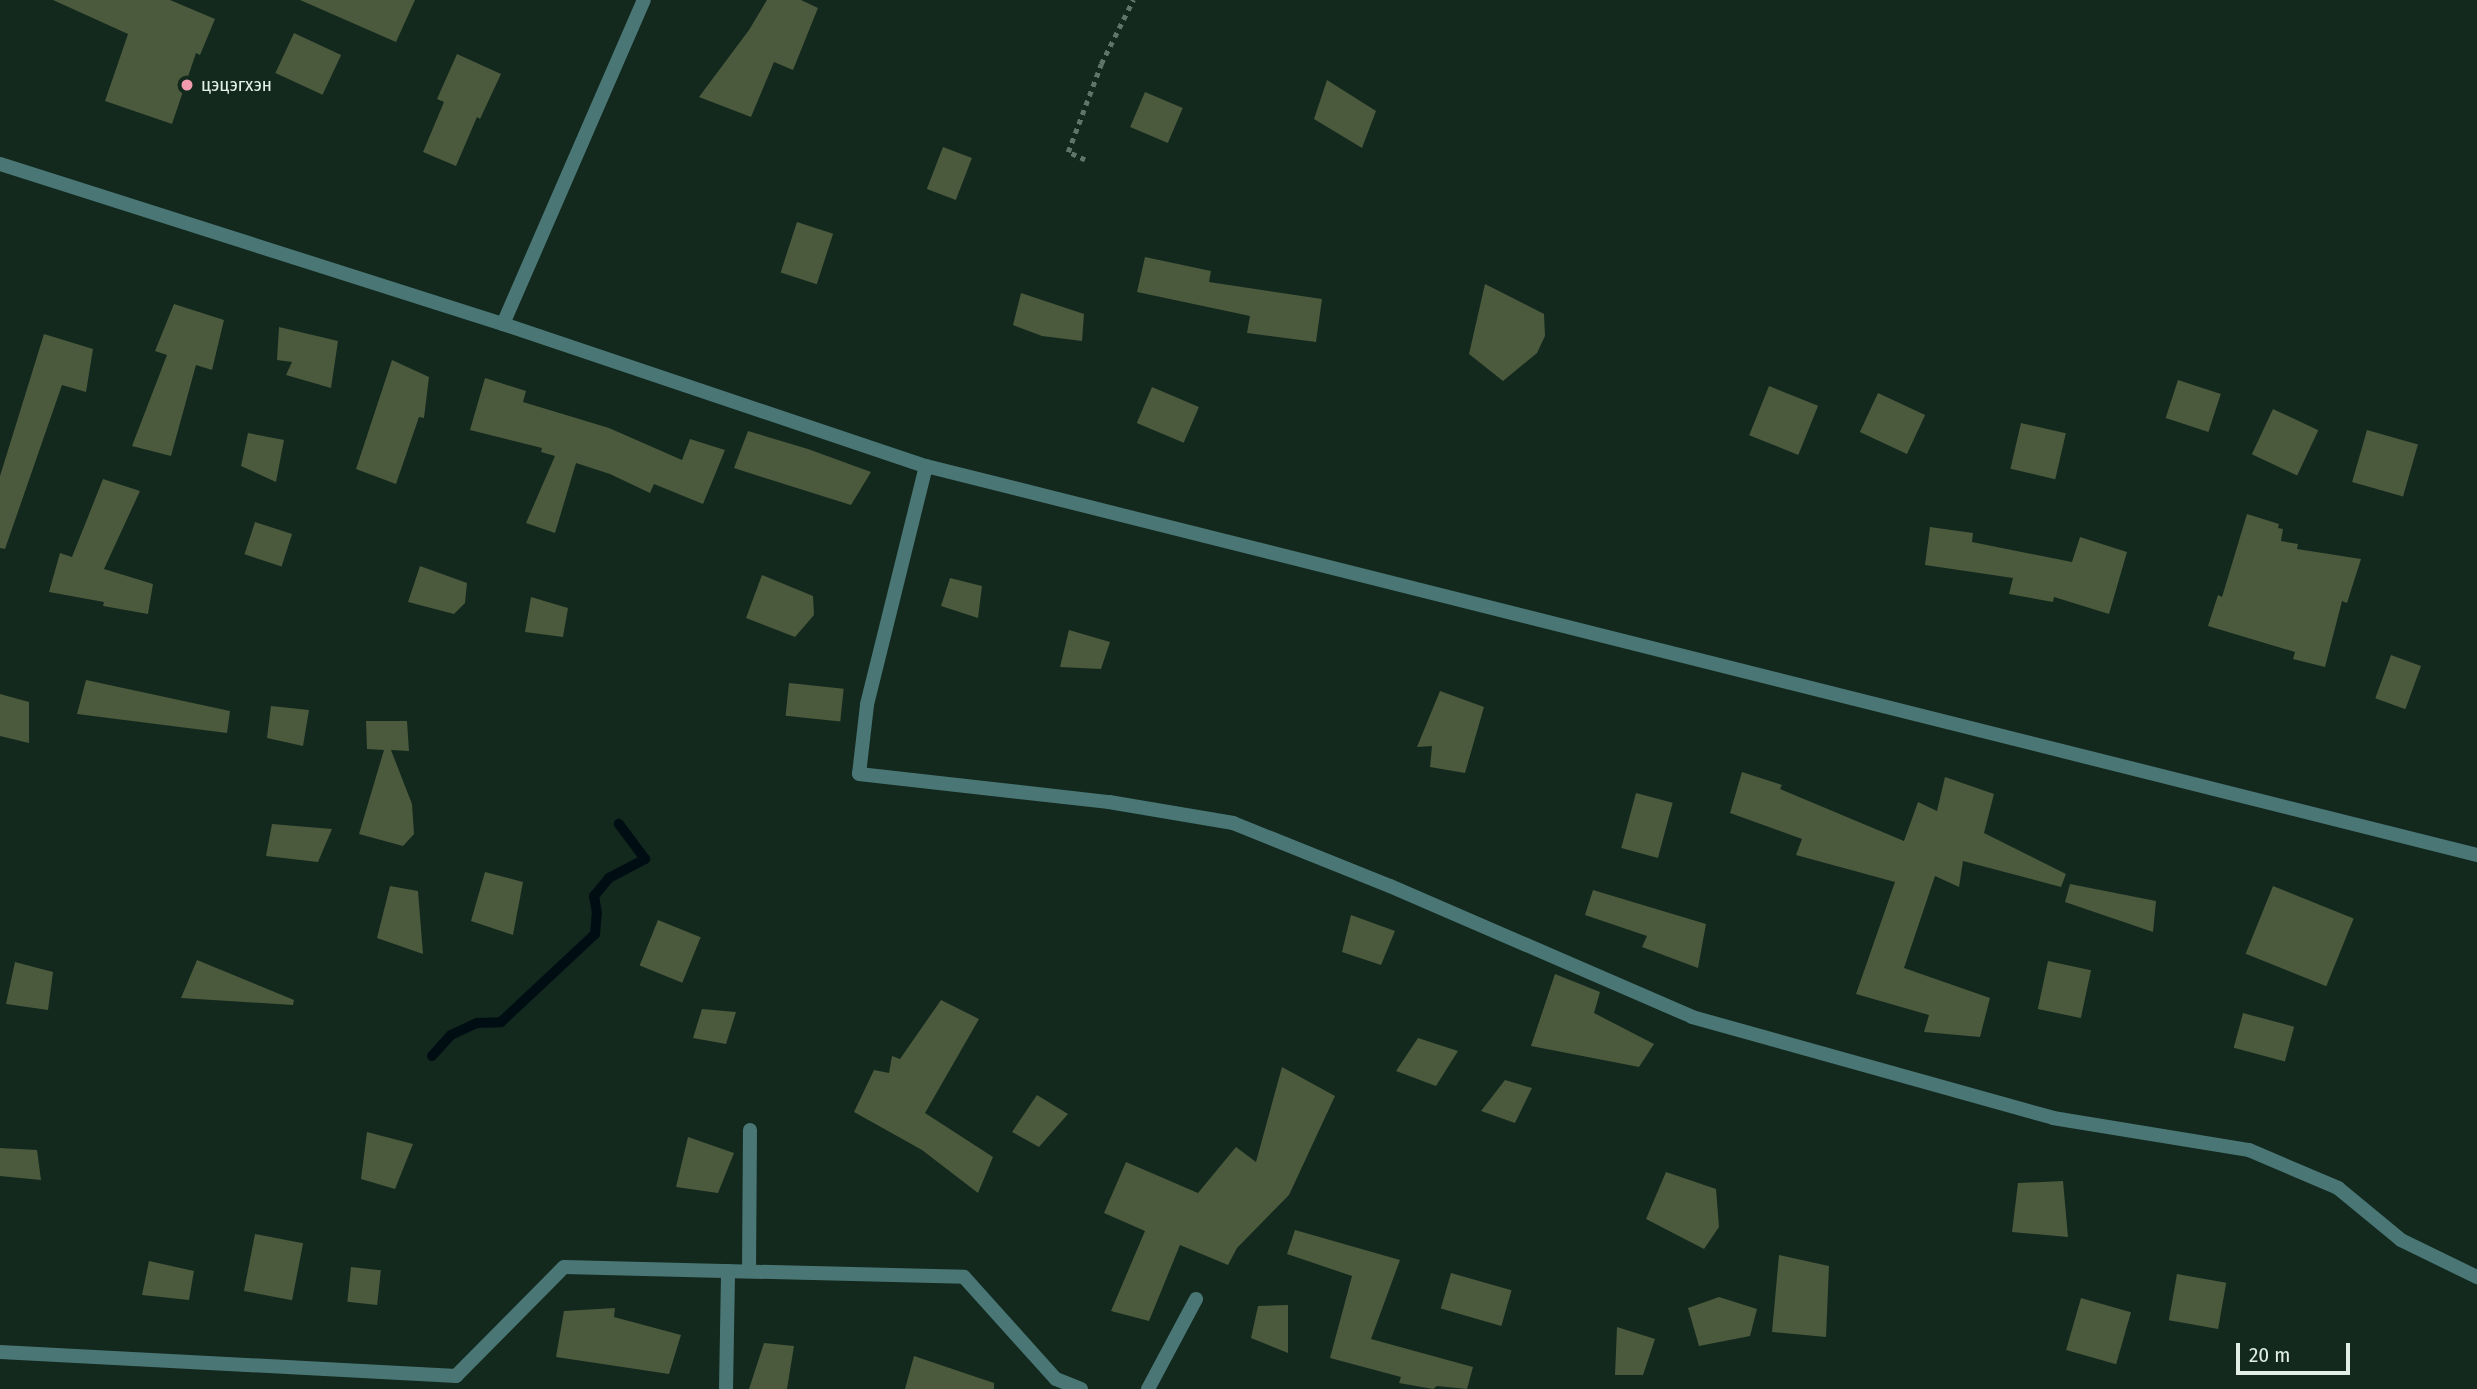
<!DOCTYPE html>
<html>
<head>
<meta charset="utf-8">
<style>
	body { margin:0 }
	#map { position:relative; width:2477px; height:1389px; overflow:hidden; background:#13291e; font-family:"Fira Sans Condensed",sans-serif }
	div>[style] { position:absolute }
	.stream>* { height:10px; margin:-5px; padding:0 5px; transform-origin:5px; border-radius:5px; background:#000e14 }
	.building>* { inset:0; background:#4b593c; transform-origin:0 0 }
	.path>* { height:4.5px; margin-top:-2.25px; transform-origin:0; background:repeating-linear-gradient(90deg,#61746a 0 5px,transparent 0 10px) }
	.street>* { height:14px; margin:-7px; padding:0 7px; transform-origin:7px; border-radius:7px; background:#4a7775 }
	.dots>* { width:19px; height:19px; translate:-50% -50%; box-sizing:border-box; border:4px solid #13291e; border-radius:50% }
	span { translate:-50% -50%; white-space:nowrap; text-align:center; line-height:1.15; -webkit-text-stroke:6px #13291e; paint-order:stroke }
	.poi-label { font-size:19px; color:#e1efe7 }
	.left { translate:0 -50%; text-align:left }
	.scale { position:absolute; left:2236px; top:1343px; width:114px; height:32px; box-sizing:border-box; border:4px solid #e1efe7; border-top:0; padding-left:9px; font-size:21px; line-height:24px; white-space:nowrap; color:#e1efe7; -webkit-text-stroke:5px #13291e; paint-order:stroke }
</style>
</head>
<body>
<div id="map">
	<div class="stream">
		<div style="left:432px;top:1056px;width:28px;rotate:-48deg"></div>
		<div style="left:451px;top:1035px;width:29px;rotate:-25deg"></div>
		<div style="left:477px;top:1023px;width:24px;rotate:-2deg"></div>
		<div style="left:501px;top:1022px;width:129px;rotate:-43.1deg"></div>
		<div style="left:595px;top:934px;width:21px;rotate:-85deg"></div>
		<div style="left:597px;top:913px;width:17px;rotate:-100deg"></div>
		<div style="left:594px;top:896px;width:23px;rotate:-50deg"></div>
		<div style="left:609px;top:878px;width:41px;rotate:-27.8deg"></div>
		<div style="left:645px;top:859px;width:44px;rotate:-126.6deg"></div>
	</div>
	<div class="building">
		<div style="clip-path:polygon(53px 0,170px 0,215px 19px,200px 55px,196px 53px,172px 124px,105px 101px,128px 34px)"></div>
		<div style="clip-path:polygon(300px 0,415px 0,396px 42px)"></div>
		<div style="clip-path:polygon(767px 0,801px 0,818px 8px,793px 70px,774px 62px,751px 117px,699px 97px,749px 30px)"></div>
		<div style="left:294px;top:33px;width:52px;height:44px;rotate:25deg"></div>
		<div style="clip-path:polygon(457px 54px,501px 74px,480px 119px,477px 117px,456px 166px,423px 152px,444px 102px,437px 99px)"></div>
		<div style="clip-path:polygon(1327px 80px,1376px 111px,1362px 148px,1314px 119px)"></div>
		<div style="left:1145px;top:92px;width:41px;height:38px;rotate:23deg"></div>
		<div style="left:943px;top:147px;width:31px;height:45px;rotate:21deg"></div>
		<div style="left:797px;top:222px;width:38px;height:53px;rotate:18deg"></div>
		<div style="clip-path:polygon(1145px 257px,1211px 271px,1209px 282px,1322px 299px,1316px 342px,1247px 333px,1250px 316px,1137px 292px)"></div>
		<div style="clip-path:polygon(1485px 284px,1544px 314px,1545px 336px,1537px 353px,1503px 381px,1469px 354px)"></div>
		<div style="clip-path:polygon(1021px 293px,1084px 314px,1082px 341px,1042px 336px,1013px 325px)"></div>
		<div style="clip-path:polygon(174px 304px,224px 320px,212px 370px,196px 365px,171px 456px,132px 446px,167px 355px,155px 351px)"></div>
		<div style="clip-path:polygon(279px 327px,338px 341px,331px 388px,286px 375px,292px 362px,277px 360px)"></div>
		<div style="clip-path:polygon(44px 334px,93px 349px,86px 392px,62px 385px,5px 549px,0 548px,0 476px)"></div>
		<div style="clip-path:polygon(392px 360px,429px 377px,424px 418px,419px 417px,396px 484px,356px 469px)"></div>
		<div style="clip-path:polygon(485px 378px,526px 391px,523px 402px,609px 428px,682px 460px,690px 439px,725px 450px,703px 504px,654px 484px,650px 493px,610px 474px,576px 463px,555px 533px,526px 523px,555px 456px,541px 452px,542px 448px,470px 430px)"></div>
		<div style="left:2178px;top:380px;width:45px;height:40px;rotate:18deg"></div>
		<div style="left:1769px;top:386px;width:53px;height:53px;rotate:22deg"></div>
		<div style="left:1152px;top:387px;width:51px;height:39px;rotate:23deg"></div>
		<div style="left:1878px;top:393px;width:52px;height:43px;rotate:25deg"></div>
		<div style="left:2273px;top:409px;width:50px;height:50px;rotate:25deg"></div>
		<div style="left:2021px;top:423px;width:46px;height:47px;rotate:13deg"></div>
		<div style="left:2367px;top:430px;width:53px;height:54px;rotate:16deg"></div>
		<div style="clip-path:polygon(748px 431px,808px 449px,871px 472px,851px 505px,765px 478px,734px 468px)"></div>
		<div style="clip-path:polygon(248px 433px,284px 440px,276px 482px,241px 466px)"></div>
		<div style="clip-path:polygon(103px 479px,140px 491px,104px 569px,153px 584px,148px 614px,103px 606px,104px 602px,49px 592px,60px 553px,72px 557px)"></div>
		<div style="clip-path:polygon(2247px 514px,2279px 524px,2278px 528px,2283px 529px,2281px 541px,2298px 544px,2297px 549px,2361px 559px,2347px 603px,2342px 601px,2325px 667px,2293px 659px,2295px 652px,2208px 626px,2218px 595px,2222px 597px)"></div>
		<div style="left:255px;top:522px;width:39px;height:34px;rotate:18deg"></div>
		<div style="clip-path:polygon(1930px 527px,1973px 533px,1972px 542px,2072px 562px,2080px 537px,2127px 552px,2109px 614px,2054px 597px,2053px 602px,2009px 594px,2013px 578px,1925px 565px)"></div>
		<div style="clip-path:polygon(420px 566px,467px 583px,465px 603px,454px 614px,408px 602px)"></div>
		<div style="clip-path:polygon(762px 575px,813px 596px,814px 615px,795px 637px,746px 618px)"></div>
		<div style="clip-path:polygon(950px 578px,982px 586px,978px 618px,941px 606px)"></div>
		<div style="clip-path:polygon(531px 597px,568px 608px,563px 637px,525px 632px)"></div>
		<div style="clip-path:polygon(1069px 630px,1110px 642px,1101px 669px,1060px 667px)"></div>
		<div style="left:2391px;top:655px;width:32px;height:46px;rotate:20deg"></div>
		<div style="clip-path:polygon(86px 680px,230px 711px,227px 733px,77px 714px)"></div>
		<div style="left:789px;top:683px;width:55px;height:33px;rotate:6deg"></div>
		<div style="clip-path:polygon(1440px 691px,1484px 707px,1465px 773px,1430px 767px,1432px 746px,1417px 747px)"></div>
		<div style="clip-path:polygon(0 694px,29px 702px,29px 743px,0 736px)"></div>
		<div style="clip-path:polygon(271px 706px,309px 710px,303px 746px,267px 738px)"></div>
		<div style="clip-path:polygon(366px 721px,407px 721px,409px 751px,391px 750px,412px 804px,414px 834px,403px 846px,359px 834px,384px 750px,367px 749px)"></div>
		<div style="clip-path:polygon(1742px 772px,1782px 785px,1780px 789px,1904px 841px,1918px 802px,1937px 811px,1945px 777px,1994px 794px,1984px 833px,2066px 874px,2061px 887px,1963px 861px,1959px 887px,1935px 876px,1904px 968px,1990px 998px,1980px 1037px,1924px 1032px,1929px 1015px,1856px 994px,1895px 882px,1796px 855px,1802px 839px,1730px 813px)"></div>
		<div style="left:1636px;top:793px;width:38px;height:57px;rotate:15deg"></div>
		<div style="clip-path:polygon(272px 824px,332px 829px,318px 862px,266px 856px)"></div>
		<div style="clip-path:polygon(485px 872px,523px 882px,513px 935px,471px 921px)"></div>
		<div style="clip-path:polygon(2070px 884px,2156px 901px,2153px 932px,2065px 902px)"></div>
		<div style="clip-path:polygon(390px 886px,418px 891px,423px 954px,377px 938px)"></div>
		<div style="left:2273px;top:886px;width:87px;height:73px;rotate:22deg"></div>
		<div style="clip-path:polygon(1593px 890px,1706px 924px,1698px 968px,1642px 947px,1647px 936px,1585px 915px)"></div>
		<div style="clip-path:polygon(1351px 915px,1395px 931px,1381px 965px,1342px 952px)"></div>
		<div style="left:658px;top:920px;width:46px;height:49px;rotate:22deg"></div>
		<div style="clip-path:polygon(197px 960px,294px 1000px,293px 1005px,181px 998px)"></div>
		<div style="left:2048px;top:961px;width:44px;height:49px;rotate:12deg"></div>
		<div style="clip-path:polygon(15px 962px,53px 972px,48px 1010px,6px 1004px)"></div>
		<div style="clip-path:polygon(1555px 974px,1600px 992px,1594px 1013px,1654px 1044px,1639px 1067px,1531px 1046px)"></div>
		<div style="clip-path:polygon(941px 1000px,979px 1019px,925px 1113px,993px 1157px,978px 1193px,922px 1150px,854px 1112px,874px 1070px,889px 1073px,892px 1056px,900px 1059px)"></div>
		<div style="clip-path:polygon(702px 1009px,736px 1012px,726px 1044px,693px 1038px)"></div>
		<div style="left:2243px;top:1013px;width:53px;height:36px;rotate:15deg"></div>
		<div style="clip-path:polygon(1418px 1038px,1458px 1051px,1436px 1086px,1396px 1071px)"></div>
		<div style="clip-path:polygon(1282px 1067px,1335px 1096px,1289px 1195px,1237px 1248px,1228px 1265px,1180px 1245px,1149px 1321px,1111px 1311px,1145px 1231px,1104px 1213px,1126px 1162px,1198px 1193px,1236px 1147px,1256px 1162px)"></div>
		<div style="clip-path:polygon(1505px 1080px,1532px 1088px,1515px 1123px,1481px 1111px)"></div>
		<div style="clip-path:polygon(1037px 1095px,1068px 1114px,1039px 1147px,1012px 1132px)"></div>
		<div style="clip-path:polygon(367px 1132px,413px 1144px,395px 1189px,361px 1179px)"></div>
		<div style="clip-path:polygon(688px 1137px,734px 1153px,718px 1193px,676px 1187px)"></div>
		<div style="clip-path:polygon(0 1148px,37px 1150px,41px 1180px,0 1176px)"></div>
		<div style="clip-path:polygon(1666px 1172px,1716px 1189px,1719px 1227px,1704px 1249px,1646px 1219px)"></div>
		<div style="clip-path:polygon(2063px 1181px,2068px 1237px,2012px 1232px,2018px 1183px)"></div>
		<div style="clip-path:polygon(1295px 1230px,1400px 1260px,1371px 1339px,1473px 1367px,1467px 1389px,1437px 1386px,1433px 1389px,1399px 1383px,1401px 1377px,1330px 1358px,1352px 1276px,1287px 1254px)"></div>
		<div style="left:255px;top:1234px;width:49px;height:58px;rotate:11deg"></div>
		<div style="clip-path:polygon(1779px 1255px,1829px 1266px,1826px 1337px,1772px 1332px)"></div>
		<div style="clip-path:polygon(149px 1261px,194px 1271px,189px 1300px,142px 1295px)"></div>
		<div style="left:351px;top:1267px;width:30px;height:35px;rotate:6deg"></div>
		<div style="left:1451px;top:1273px;width:63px;height:37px;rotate:16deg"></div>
		<div style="left:2177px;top:1274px;width:50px;height:47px;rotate:10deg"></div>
		<div style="clip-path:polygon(1719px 1297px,1757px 1309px,1750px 1336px,1699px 1346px,1688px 1308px)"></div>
		<div style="left:2081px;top:1298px;width:52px;height:54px;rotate:16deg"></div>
		<div style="clip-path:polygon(1288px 1305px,1288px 1353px,1251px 1338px,1258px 1306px)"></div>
		<div style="clip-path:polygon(615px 1308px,614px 1317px,681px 1335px,669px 1374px,556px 1357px,564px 1311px)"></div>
		<div style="clip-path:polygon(1617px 1327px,1655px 1339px,1643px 1375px,1615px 1375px)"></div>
		<div style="clip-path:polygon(764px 1343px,794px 1346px,787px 1389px,749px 1389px)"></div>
		<div style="clip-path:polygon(914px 1356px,994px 1383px,994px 1389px,905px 1389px)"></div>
	</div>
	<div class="path">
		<div style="left:1085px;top:160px;width:19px;rotate:-155deg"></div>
		<div style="left:1068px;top:152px;width:94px;rotate:-69.4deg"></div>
		<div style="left:1101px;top:64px;width:72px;rotate:-63.4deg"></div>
	</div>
	<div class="street">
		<div style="left:0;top:164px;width:528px;rotate:17.65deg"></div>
		<div style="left:503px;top:324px;width:446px;rotate:18.6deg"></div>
		<div style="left:926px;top:466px;width:1599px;rotate:14.08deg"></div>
		<div style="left:503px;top:324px;width:353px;rotate:-66.5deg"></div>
		<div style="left:926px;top:466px;width:246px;rotate:103.9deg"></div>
		<div style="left:867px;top:705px;width:69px;rotate:96.6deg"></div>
		<div style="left:859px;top:774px;width:252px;rotate:6.4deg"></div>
		<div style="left:1109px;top:802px;width:126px;rotate:9.6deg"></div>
		<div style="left:1233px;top:823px;width:169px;rotate:21.9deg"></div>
		<div style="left:1390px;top:886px;width:329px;rotate:23.4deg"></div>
		<div style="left:1692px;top:1017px;width:375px;rotate:15.6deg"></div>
		<div style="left:2053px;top:1118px;width:199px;rotate:9.3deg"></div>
		<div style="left:2249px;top:1150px;width:97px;rotate:23.1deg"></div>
		<div style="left:2338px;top:1188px;width:82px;rotate:39.5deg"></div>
		<div style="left:2401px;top:1240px;width:85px;rotate:26deg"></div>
		<div style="left:749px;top:1271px;width:141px;rotate:-89.6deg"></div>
		<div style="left:0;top:1352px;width:457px;rotate:3deg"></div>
		<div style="left:456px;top:1376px;width:153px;rotate:-45.3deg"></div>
		<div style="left:564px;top:1267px;width:400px;rotate:1.4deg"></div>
		<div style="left:964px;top:1277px;width:137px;rotate:48deg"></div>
		<div style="left:1056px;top:1379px;width:27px;rotate:22deg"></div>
		<div style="left:726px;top:1389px;width:118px;rotate:-89deg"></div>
		<div style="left:1148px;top:1389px;width:102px;rotate:-61.9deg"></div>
	</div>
	<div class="dots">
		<div style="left:187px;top:85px;background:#f29aae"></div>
	</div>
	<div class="poi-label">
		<span class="left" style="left:201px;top:85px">цэцэгхэн</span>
	</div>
	<div class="scale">20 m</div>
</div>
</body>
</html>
